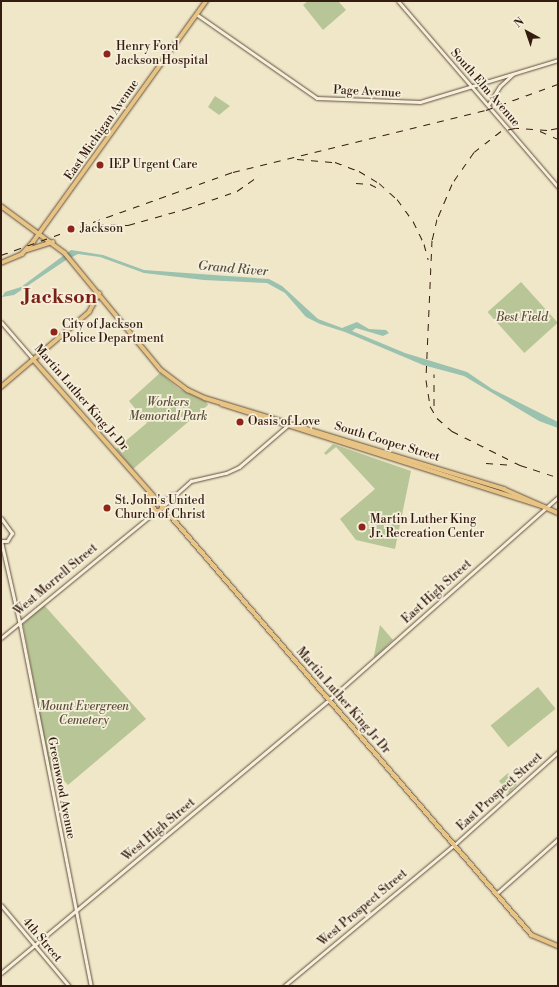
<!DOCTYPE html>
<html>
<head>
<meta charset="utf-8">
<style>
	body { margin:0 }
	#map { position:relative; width:559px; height:987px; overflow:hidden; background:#efe7c8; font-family:"Libre Bodoni",serif }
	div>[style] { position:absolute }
	.green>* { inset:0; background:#b8c596; transform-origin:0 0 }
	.water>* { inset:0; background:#9bc1af }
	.roads { filter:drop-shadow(0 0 1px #644f3e) drop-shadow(0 0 1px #644f3e) }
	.minor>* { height:3px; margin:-1.5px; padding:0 1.5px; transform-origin:1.5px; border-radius:1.5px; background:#f5efdb }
	.major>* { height:3.5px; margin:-1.75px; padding:0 1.75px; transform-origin:1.75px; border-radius:1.75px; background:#e8c484 }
	.major>.ring { margin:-1.75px; padding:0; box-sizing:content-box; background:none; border:3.5px solid #e8c484; border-radius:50% }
	.rail>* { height:1px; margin-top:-0.5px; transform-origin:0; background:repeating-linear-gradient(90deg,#351c10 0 7px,transparent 0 14px) }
	.dots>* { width:11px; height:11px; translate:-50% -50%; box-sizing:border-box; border:2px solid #f5efdb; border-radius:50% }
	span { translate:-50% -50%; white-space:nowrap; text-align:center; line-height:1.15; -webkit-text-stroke:3.5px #f5efdb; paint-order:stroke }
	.poi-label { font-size:12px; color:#351c10 }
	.left { translate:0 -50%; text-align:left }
	.street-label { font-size:12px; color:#351c10 }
	.park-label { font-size:12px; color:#5c4f38; font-style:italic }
	.water-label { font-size:13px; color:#544e40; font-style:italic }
	.town-label { font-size:20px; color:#7a1f14; font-weight:700 }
	.frame { position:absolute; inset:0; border:2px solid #351c10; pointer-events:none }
	.north { position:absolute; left:507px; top:12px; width:40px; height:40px; -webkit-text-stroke:3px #f5efdb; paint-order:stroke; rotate:320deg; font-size:11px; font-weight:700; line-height:16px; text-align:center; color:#351c10 }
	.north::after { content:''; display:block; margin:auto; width:14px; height:18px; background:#351c10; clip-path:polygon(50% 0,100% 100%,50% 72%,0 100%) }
</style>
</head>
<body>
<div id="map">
	<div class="green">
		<div style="clip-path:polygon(308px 1px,338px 1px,346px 10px,323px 30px,303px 5px)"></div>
		<div style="clip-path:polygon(215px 96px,230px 106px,219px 115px,208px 107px)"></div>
		<div style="left:521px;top:282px;width:55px;height:45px;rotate:48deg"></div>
		<div style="clip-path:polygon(160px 373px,179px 389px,206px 401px,208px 405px,133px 469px,116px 449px,147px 423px,129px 401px)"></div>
		<div style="clip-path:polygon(333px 444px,411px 471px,395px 549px,356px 540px,340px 519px,375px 489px,336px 447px,326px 455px,324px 453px)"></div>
		<div style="clip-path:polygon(44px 605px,146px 719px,68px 785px,55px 771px,50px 770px,23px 624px)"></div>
		<div style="clip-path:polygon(380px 625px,393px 640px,374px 658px,374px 656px)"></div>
		<div style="left:538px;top:687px;width:28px;height:61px;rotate:51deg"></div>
		<div style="clip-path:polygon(508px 773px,517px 784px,509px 793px,499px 781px)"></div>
	</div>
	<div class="water">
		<div style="clip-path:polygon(71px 250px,103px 255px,144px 270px,269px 279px,282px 286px,318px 319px,342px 328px,357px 322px,369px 329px,386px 330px,389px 333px,383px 336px,356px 328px,352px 331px,405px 353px,467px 372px,492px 389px,558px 422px,558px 428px,539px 421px,464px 376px,423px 365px,345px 332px,320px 324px,306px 317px,285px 293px,267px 283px,204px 280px,144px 273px,100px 257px,78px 254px,66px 260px,14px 295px,2px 297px,5px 292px,21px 287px)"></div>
	</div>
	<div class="roads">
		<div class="minor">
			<div style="left:398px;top:1px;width:245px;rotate:49.3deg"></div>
			<div style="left:196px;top:14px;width:147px;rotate:34.8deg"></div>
			<div style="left:317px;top:98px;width:103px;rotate:2.2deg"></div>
			<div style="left:420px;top:102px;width:144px;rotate:-16.9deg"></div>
			<div style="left:488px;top:105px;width:22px;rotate:-58deg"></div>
			<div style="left:500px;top:86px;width:18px;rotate:-43deg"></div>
			<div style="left:1px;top:322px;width:49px;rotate:49.1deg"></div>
			<div style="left:161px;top:503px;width:14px;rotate:-39deg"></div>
			<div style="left:163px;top:506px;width:38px;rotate:-42deg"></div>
			<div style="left:191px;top:481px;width:36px;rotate:-13deg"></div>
			<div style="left:226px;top:473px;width:14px;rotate:-25deg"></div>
			<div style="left:239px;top:467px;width:65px;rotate:-40.6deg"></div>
			<div style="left:147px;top:515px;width:10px;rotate:-45deg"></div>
			<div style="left:1px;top:518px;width:19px;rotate:54deg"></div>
			<div style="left:12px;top:533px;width:9px;rotate:122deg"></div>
			<div style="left:7px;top:541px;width:5px;rotate:180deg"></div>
			<div style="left:1px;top:541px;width:86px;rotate:77.3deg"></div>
			<div style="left:20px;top:625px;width:368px;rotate:78.9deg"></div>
			<div style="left:1px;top:638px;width:200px;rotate:-39.3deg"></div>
			<div style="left:496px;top:894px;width:83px;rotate:-41.6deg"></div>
			<div style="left:1px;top:905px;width:106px;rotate:50deg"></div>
			<div style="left:1px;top:973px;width:430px;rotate:-39.8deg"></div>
			<div style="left:331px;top:698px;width:303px;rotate:-41.5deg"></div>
			<div style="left:284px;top:986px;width:221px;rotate:-39.7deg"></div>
			<div style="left:454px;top:845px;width:140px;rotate:-41.8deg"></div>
		</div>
		<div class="major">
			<div style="left:1px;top:206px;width:79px;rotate:36.3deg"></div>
			<div style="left:65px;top:253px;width:151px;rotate:50.6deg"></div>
			<div style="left:161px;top:370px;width:34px;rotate:37deg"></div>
			<div style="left:188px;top:390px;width:19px;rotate:25deg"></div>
			<div style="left:205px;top:398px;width:313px;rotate:16.9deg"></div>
			<div style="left:504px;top:489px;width:59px;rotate:24deg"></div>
			<div style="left:27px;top:250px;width:27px;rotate:-17deg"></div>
			<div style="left:1px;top:263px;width:23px;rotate:-23deg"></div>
			<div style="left:22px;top:254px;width:16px;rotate:-47deg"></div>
			<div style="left:33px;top:242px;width:297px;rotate:-54.3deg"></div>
			<div style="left:33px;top:359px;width:191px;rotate:48.6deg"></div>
			<div style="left:1px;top:387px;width:116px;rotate:-40.4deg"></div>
			<div style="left:89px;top:312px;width:21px;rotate:-61deg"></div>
			<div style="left:222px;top:404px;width:338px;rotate:17.7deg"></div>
			<div style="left:149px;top:493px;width:12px;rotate:66deg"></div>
			<div class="ring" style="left:153.5px;top:502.5px;width:5.5px;height:5.5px"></div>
			<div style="left:163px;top:507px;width:565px;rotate:49.23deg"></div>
			<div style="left:532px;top:935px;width:28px;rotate:23deg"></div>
		</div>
	</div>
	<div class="rail">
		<div style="left:558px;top:128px;width:11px;rotate:170deg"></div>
		<div style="left:547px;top:130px;width:32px;rotate:-176deg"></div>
		<div style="left:515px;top:128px;width:14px;rotate:168deg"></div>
		<div style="left:501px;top:131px;width:34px;rotate:142deg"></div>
		<div style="left:474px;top:152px;width:39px;rotate:125deg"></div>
		<div style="left:452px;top:184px;width:38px;rotate:113deg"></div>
		<div style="left:437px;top:219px;width:22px;rotate:103deg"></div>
		<div style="left:432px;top:240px;width:140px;rotate:92.5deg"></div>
		<div style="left:426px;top:380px;width:26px;rotate:81deg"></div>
		<div style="left:430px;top:406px;width:14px;rotate:60deg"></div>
		<div style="left:437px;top:418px;width:20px;rotate:41deg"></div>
		<div style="left:452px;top:431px;width:76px;rotate:26.6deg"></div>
		<div style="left:520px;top:465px;width:40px;rotate:18deg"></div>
		<div style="left:540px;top:131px;width:20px;rotate:24deg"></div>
		<div style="left:297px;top:159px;width:38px;rotate:5deg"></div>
		<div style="left:335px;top:162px;width:26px;rotate:21deg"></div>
		<div style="left:359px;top:171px;width:23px;rotate:31deg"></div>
		<div style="left:379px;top:183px;width:24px;rotate:42deg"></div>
		<div style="left:397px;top:199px;width:27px;rotate:54deg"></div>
		<div style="left:413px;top:221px;width:25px;rotate:64deg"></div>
		<div style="left:424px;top:244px;width:16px;rotate:75deg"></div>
		<div style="left:356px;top:183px;width:14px;rotate:4deg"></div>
		<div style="left:370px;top:184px;width:13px;rotate:27deg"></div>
		<div style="left:97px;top:224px;width:31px;rotate:2deg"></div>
		<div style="left:128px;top:225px;width:59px;rotate:-15.7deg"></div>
		<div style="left:185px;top:209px;width:55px;rotate:-19.1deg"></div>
		<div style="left:237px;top:191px;width:28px;rotate:-35deg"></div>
		<div style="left:1px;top:255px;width:246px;rotate:-19.7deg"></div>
		<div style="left:233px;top:172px;width:260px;rotate:-13.8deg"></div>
		<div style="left:486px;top:110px;width:77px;rotate:-19.9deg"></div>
		<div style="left:434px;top:406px;width:32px;rotate:-90deg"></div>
		<div style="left:486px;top:463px;width:28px;rotate:4deg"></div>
	</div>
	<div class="dots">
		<div style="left:107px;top:54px;background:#8f2418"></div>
		<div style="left:100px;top:165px;background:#8f2418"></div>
		<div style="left:71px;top:229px;background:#8f2418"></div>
		<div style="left:54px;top:332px;background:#8f2418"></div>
		<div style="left:240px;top:422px;background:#8f2418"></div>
		<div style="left:107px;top:508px;background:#8f2418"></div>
		<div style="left:362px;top:527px;background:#8f2418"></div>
	</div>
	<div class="poi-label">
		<span class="left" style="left:116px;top:54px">Henry Ford<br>Jackson Hospital</span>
		<span class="left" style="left:109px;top:165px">IEP Urgent Care</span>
		<span class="left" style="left:80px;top:229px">Jackson</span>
		<span class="left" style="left:62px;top:332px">City of Jackson<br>Police Department</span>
		<span class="left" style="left:248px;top:422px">Oasis of Love</span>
		<span class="left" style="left:115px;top:508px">St. John's United<br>Church of Christ</span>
		<span class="left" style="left:370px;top:527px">Martin Luther King<br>Jr. Recreation Center</span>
	</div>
	<div class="street-label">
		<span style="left:485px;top:88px;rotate:49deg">South Elm Avenue</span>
		<span style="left:367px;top:92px;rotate:3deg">Page Avenue</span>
		<span style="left:102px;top:130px;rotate:-55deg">East Michigan Avenue</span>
		<span style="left:81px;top:398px;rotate:49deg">Martin Luther King Jr Dr</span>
		<span style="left:387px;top:442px;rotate:17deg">South Cooper Street</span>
		<span style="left:56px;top:580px;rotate:-40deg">West Morrell Street</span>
		<span style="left:437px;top:592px;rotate:-42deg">East High Street</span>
		<span style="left:343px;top:701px;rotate:49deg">Martin Luther King Jr Dr</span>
		<span style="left:61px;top:788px;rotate:79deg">Greenwood Avenue</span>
		<span style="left:500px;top:792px;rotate:-42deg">East Prospect Street</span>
		<span style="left:159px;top:830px;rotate:-40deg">West High Street</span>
		<span style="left:363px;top:908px;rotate:-40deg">West Prospect Street</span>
		<span style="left:42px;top:940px;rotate:50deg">4th Street</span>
	</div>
	<div class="park-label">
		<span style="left:522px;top:318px">Best Field</span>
		<span style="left:168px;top:410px">Workers<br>Memorial Park</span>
		<span style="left:84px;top:714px">Mount Evergreen<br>Cemetery</span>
	</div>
	<div class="water-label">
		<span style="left:233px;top:269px;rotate:5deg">Grand River</span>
	</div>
	<div class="town-label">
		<span style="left:60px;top:297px">Jackson</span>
	</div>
	<div class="frame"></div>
	<div class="north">N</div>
</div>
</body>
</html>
